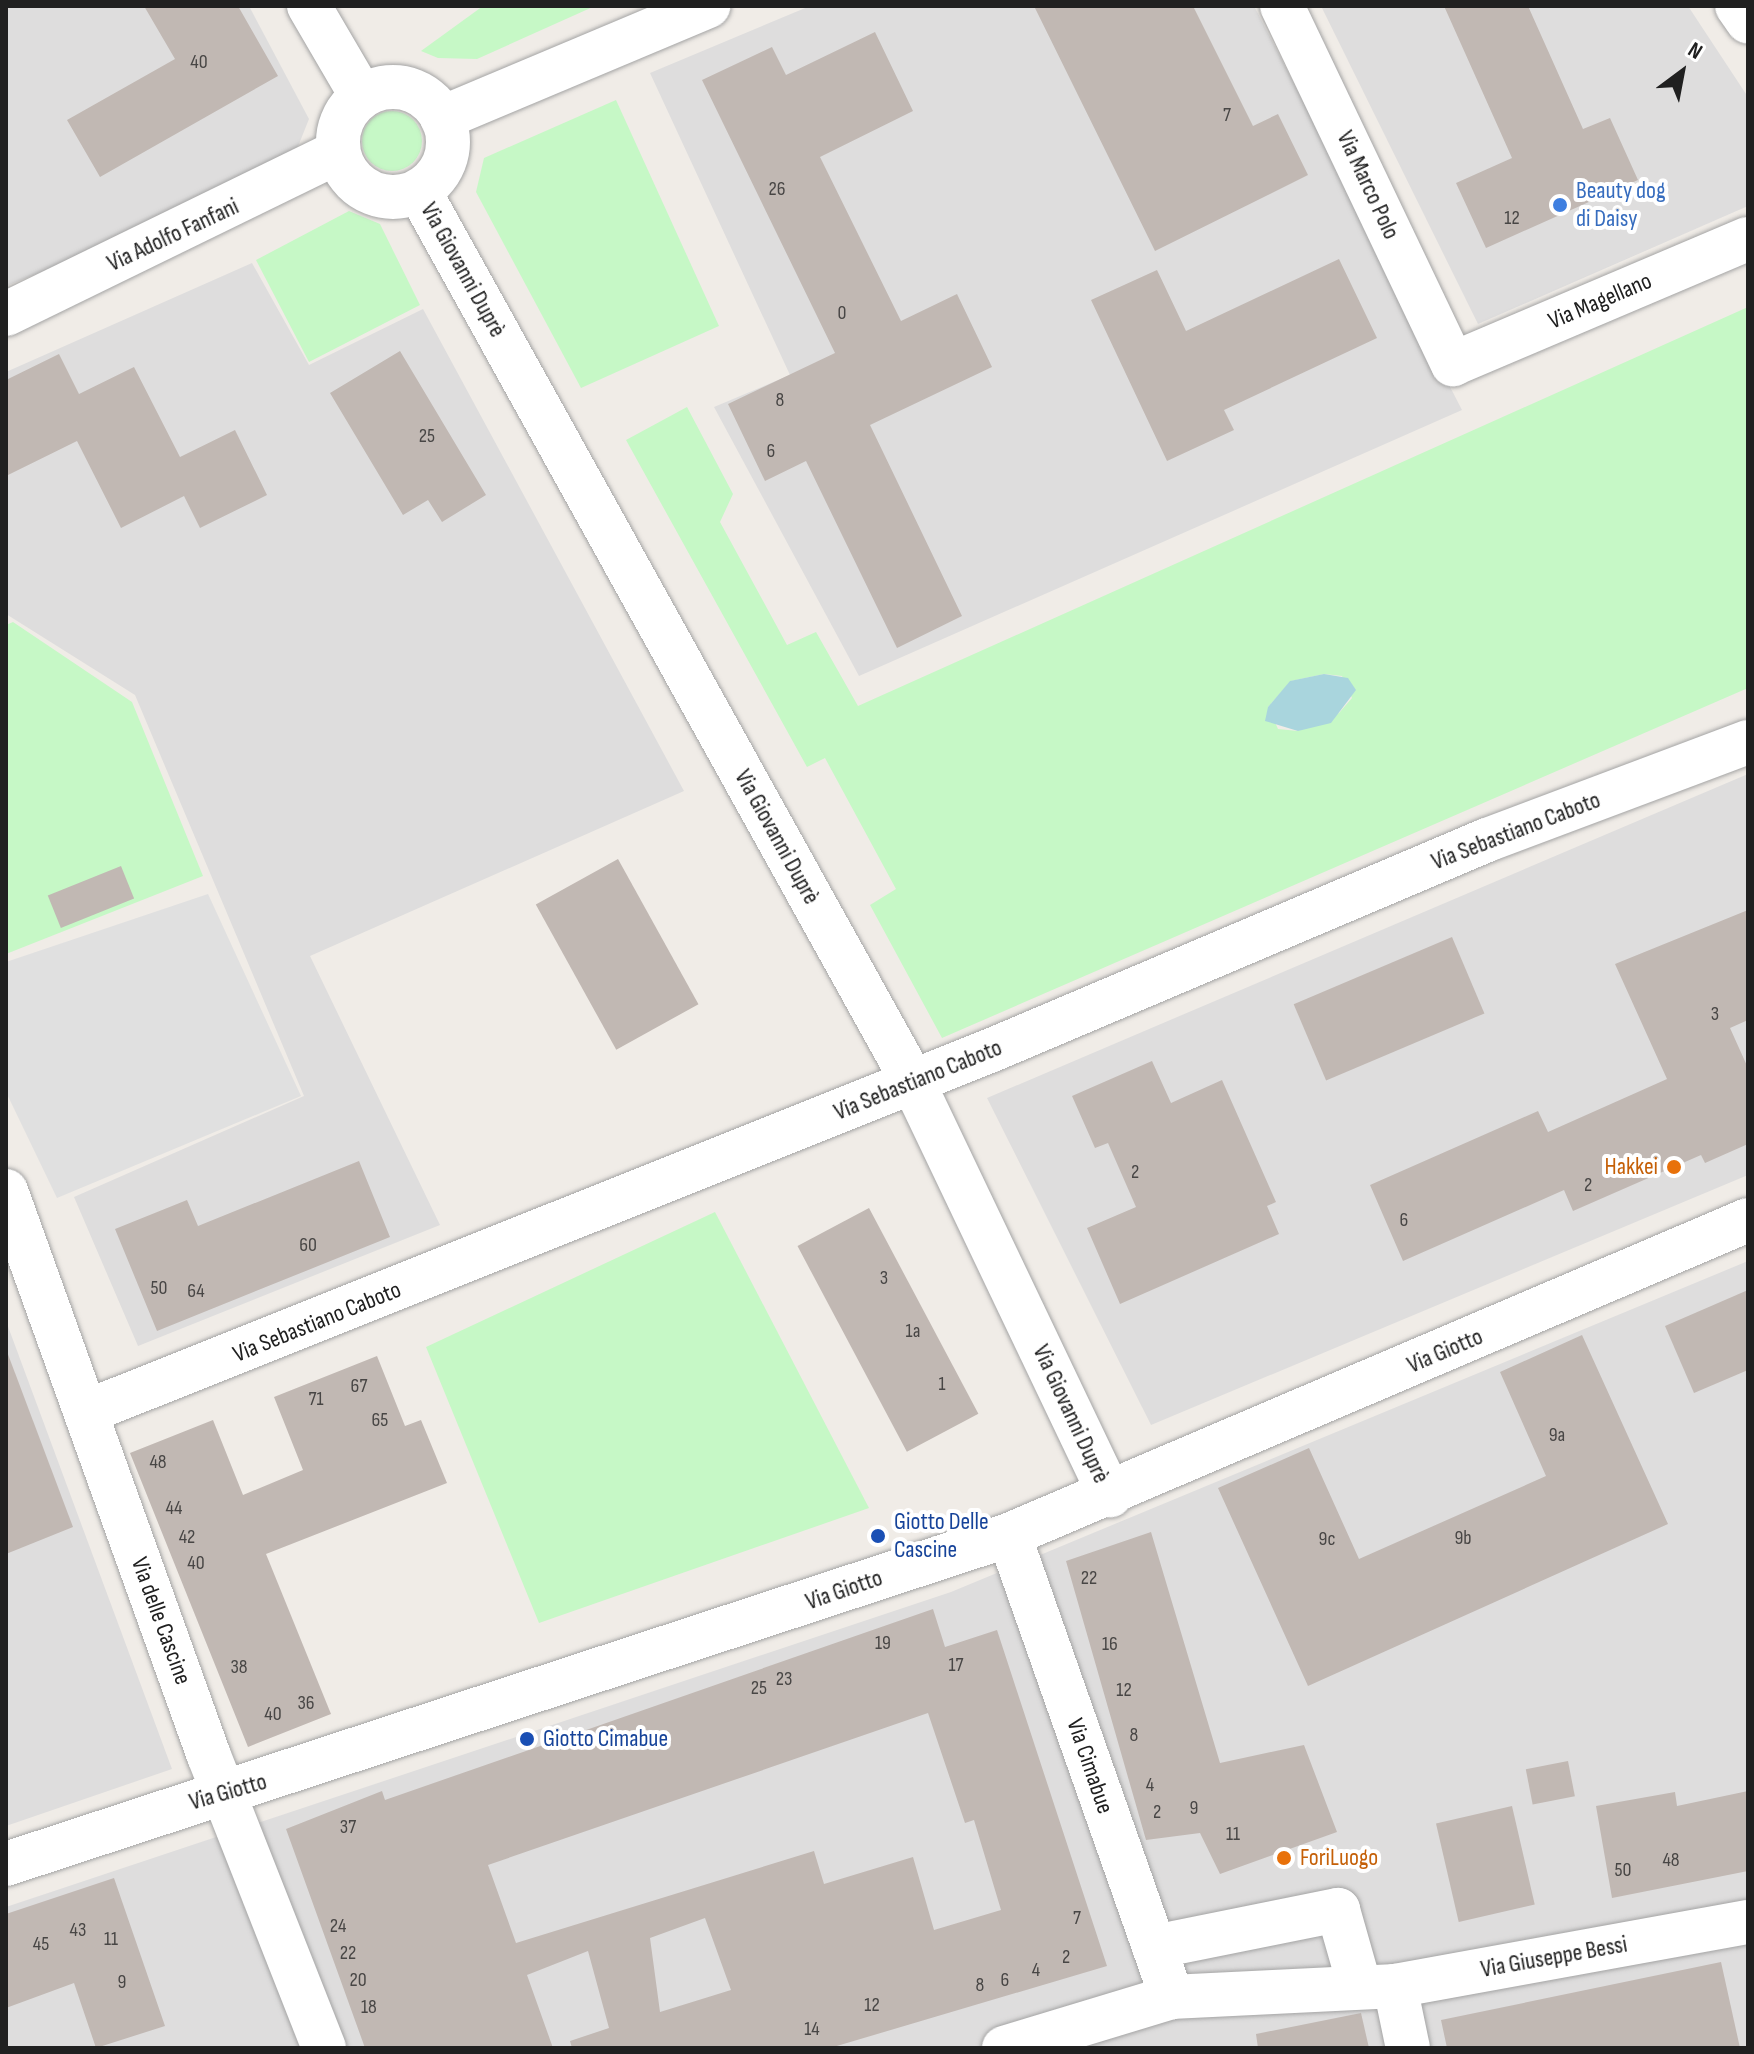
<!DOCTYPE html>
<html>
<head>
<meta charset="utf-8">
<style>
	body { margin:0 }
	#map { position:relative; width:1754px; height:2054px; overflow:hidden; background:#f0ece7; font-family:"Sofia Sans Condensed",sans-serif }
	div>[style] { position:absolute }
	.residential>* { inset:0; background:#dedddd }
	.park>* { inset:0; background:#c6f8c6 }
	.round { border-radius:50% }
	.parking>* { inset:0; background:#e0e0e0 }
	.water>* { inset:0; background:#a9d5dd }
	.building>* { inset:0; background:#c1b8b3; transform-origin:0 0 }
	.roads { filter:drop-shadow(0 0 2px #a4a4a4) drop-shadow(0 0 2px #a4a4a4) }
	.minor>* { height:44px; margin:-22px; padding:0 22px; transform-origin:22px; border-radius:22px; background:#fff }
	.minor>.ring { margin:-22px; padding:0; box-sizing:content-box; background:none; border:44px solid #fff; border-radius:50% }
	.dots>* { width:22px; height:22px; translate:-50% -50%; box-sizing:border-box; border:4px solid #fff; border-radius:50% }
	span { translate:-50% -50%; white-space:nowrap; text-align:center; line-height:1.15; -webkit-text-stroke:8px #fff; paint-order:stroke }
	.number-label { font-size:20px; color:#484645 }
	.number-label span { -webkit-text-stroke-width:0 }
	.street-label { font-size:24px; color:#202020 }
	.shop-label { font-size:24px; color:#366cbe }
	.left { translate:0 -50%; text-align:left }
	.food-label { font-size:24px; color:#c56008 }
	.right { translate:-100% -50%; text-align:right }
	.transit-label { font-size:24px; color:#164399 }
	.frame { position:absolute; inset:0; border:8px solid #202020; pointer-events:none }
	.north { position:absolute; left:1642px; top:32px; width:80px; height:80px; -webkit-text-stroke:6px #fff; paint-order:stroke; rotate:32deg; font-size:22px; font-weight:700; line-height:32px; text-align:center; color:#202020 }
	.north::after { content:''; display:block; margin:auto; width:28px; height:36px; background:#202020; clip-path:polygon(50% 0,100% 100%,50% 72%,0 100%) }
</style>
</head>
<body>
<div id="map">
	<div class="residential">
		<div style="clip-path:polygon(6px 6px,249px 6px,309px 119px,287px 174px,6px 286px)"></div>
		<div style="clip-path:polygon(810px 6px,1254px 6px,1462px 410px,859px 676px,714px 407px,790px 375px,650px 73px)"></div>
		<div style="clip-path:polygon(1321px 6px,1688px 6px,1748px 97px,1748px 206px,1478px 324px)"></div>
		<div style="clip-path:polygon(252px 263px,309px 365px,423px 309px,684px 791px,310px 956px,440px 1225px,138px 1346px,74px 1197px,304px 1096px,135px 695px,6px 614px,6px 372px)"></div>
		<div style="clip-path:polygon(1748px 774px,1748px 1175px,1151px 1425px,987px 1098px)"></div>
		<div style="clip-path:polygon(1748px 1261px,1748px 2048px,6px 2048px,6px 1907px,951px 1592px)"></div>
		<div style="clip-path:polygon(6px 1321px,172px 1769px,6px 1826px)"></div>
	</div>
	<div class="park">
		<div style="clip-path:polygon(483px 6px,595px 6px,477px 59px,438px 58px,421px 51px)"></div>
		<div style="clip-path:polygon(616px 100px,719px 326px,581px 388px,476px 192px,484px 158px)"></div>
		<div class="round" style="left:362px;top:111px;width:60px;height:60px"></div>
		<div style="clip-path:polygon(349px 211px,380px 224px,420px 305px,309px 362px,256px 260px)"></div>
		<div style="clip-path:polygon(evenodd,1748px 307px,1748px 688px,942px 1038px,870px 905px,896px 889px,825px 758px,807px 767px,626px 440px,687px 407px,733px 494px,720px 522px,787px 645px,816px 632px,858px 706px,1748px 307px,1324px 674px,1342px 676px,1352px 698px,1339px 713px,1298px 731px,1278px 729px,1268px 707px,1291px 681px,1324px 674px)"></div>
		<div style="clip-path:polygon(13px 622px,132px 702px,203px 876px,6px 954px,6px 625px)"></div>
		<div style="clip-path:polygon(715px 1212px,869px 1508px,539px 1623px,426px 1347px)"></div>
	</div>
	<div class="parking">
		<div style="clip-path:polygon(208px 894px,301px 1096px,57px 1198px,6px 1092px,6px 962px)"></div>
	</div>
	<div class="water">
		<div style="clip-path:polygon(1324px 674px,1348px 678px,1356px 690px,1331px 723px,1298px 731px,1265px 721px,1268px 707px,1290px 681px)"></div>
	</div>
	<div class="building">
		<div style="clip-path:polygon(144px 6px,238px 6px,278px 76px,100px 177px,67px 120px,175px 59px)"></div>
		<div style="clip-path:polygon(1034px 6px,1193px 6px,1253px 126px,1278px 114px,1308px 175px,1155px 251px)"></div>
		<div style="clip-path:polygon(1444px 6px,1528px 6px,1583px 129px,1610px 118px,1638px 180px,1486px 248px,1456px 183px,1512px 158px)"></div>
		<div style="clip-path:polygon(875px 32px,913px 111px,820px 157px,901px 321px,957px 294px,992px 367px,870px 425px,962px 616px,897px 648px,806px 461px,765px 481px,728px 404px,835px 353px,702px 80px,772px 47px,786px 75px)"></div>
		<div style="clip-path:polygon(1339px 259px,1377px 338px,1224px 410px,1234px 430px,1167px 461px,1091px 300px,1157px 270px,1186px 331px)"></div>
		<div style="clip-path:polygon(400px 351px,486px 495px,442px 522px,428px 500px,403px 515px,330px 393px)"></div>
		<div style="clip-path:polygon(59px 354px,79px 394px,134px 367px,180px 457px,235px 430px,267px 495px,200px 528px,184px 496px,121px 528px,77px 441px,6px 476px,6px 380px)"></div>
		<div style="left:618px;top:859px;width:166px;height:94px;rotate:61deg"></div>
		<div style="left:121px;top:866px;width:35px;height:79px;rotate:68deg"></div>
		<div style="clip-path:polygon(1748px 910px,1748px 1020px,1730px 1028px,1748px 1068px,1748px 1144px,1705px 1163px,1701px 1155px,1573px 1211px,1564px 1190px,1403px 1261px,1370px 1185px,1538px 1111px,1548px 1132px,1667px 1079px,1615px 964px)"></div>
		<div style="left:1452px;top:937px;width:83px;height:172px;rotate:67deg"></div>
		<div style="clip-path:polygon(1152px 1061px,1171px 1103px,1222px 1080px,1276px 1202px,1267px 1206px,1279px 1234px,1120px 1304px,1087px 1228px,1136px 1207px,1108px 1143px,1095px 1148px,1072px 1096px)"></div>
		<div style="clip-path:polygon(359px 1161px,390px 1237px,157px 1331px,115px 1229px,187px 1200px,198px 1226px)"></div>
		<div style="left:869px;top:1208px;width:233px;height:81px;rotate:62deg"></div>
		<div style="clip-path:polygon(1748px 1290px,1748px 1370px,1694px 1393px,1665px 1326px)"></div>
		<div style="clip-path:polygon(1582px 1335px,1668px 1524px,1308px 1686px,1218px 1488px,1309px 1448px,1359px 1559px,1546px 1476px,1500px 1372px)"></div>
		<div style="clip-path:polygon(6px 1349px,73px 1527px,6px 1554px)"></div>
		<div style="clip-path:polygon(377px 1356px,405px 1426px,421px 1420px,447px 1483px,266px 1554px,331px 1714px,248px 1747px,130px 1453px,213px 1420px,243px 1495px,303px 1470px,274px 1397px)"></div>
		<div style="clip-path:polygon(1151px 1532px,1220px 1763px,1304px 1745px,1337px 1832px,1220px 1874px,1200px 1833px,1146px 1840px,1066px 1561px)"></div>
		<div style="clip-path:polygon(evenodd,933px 1609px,945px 1647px,997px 1630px,1107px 1966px,830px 2048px,572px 2048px,570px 2041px,609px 2028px,588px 1951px,527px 1975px,553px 2048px,365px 2048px,286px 1829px,382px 1791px,385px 1800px,933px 1609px,928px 1713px,965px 1823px,974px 1820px,1001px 1910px,934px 1930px,913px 1857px,824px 1884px,814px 1851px,516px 1943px,488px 1865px,928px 1713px,933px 1609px,705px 1918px,731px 1990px,660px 2012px,650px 1938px,705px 1918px)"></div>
		<div style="left:1568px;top:1761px;width:36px;height:43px;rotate:79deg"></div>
		<div style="clip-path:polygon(1748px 1791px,1748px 1871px,1612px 1898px,1596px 1806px,1675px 1792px,1677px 1806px)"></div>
		<div style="left:1512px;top:1806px;width:101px;height:78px;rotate:77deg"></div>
		<div style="clip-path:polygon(114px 1878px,165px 2026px,96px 2048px,74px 1983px,6px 2008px,6px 1914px)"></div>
		<div style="clip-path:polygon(1721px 1962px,1740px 2048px,1447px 2048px,1441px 2020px)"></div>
		<div style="clip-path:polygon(1361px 2013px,1369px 2048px,1258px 2048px,1256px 2034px)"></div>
	</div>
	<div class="roads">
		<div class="minor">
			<div style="left:309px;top:6px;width:103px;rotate:59.7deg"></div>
			<div style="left:1282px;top:6px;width:397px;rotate:64.5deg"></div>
			<div style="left:1453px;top:364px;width:320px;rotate:-23deg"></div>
			<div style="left:1737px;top:6px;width:19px;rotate:55deg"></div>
			<div class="ring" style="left:338px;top:87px;width:66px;height:66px"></div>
			<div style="left:442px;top:118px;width:289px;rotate:-22.8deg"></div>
			<div style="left:419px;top:191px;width:1019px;rotate:60.99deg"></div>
			<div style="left:913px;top:1082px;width:458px;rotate:64.5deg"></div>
			<div style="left:6px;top:314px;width:369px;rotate:-26deg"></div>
			<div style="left:6px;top:1191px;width:600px;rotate:70.24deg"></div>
			<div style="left:209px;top:1756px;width:314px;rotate:68.5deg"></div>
			<div style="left:86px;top:1412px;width:976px;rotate:-21.78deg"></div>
			<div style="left:992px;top:1050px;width:538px;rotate:-22.99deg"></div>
			<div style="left:1487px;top:840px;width:279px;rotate:-20.6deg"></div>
			<div style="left:1009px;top:1535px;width:490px;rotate:70.6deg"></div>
			<div style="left:6px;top:1864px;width:1056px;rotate:-18.16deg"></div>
			<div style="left:1009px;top:1535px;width:803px;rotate:-23.09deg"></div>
			<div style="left:1154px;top:1947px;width:188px;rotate:-11.4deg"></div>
			<div style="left:1338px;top:1910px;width:80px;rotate:74.1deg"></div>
			<div style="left:1395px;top:1986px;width:63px;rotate:78.2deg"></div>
			<div style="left:1004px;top:2048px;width:176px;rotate:-16.9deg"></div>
			<div style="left:1172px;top:1997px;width:223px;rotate:-2.8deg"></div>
			<div style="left:1395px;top:1986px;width:359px;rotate:-10.3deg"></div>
		</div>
	</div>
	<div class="dots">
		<div style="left:1560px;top:205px;background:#3f7fe0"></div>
		<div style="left:1674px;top:1167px;background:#e8710a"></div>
		<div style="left:878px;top:1536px;background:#1a4fb4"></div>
		<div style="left:527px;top:1739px;background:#1a4fb4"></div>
		<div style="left:1284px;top:1858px;background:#e8710a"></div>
	</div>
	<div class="number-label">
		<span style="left:199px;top:62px">40</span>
		<span style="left:1227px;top:115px">7</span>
		<span style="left:777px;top:189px">26</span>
		<span style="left:1512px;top:218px">12</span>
		<span style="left:842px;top:313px">0</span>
		<span style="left:780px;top:400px">8</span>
		<span style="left:427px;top:436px">25</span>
		<span style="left:771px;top:451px">6</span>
		<span style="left:1715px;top:1014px">3</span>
		<span style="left:1135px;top:1172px">2</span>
		<span style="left:1588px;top:1185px">2</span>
		<span style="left:1404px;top:1220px">6</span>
		<span style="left:308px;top:1245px">60</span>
		<span style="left:884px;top:1278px">3</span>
		<span style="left:159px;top:1288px">50</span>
		<span style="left:196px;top:1291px">64</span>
		<span style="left:913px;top:1331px">1a</span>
		<span style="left:942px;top:1384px">1</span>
		<span style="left:359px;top:1386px">67</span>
		<span style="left:316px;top:1399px">71</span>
		<span style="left:380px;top:1420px">65</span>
		<span style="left:1557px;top:1435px">9a</span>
		<span style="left:158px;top:1462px">48</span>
		<span style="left:174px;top:1508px">44</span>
		<span style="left:187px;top:1537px">42</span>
		<span style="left:1463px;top:1538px">9b</span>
		<span style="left:1327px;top:1539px">9c</span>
		<span style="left:196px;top:1563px">40</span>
		<span style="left:1089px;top:1578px">22</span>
		<span style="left:883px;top:1643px">19</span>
		<span style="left:1110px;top:1644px">16</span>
		<span style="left:956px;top:1665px">17</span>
		<span style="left:239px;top:1667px">38</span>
		<span style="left:784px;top:1679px">23</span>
		<span style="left:759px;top:1688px">25</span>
		<span style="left:1124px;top:1690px">12</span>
		<span style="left:306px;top:1703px">36</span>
		<span style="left:273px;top:1714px">40</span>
		<span style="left:1134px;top:1735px">8</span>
		<span style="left:1150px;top:1785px">4</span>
		<span style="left:1194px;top:1808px">9</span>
		<span style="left:1157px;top:1812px">2</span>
		<span style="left:348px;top:1827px">37</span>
		<span style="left:1233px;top:1834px">11</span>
		<span style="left:1671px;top:1860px">48</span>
		<span style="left:1623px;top:1870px">50</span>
		<span style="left:1077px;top:1918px">7</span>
		<span style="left:338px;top:1926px">24</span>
		<span style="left:78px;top:1930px">43</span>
		<span style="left:111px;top:1939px">11</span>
		<span style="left:41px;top:1944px">45</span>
		<span style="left:348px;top:1953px">22</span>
		<span style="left:1066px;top:1957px">2</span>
		<span style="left:1036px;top:1970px">4</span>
		<span style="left:358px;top:1980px">20</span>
		<span style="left:1005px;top:1980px">6</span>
		<span style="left:122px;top:1982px">9</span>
		<span style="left:980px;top:1985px">8</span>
		<span style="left:872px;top:2005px">12</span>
		<span style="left:369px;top:2007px">18</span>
		<span style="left:812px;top:2029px">14</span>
	</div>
	<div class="street-label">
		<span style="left:1368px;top:185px;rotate:65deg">Via Marco Polo</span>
		<span style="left:173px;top:235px;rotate:-25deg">Via Adolfo Fanfani</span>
		<span style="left:463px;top:270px;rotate:61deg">Via Giovanni Duprè</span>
		<span style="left:1600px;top:301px;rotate:-23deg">Via Magellano</span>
		<span style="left:1516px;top:831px;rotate:-21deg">Via Sebastiano Caboto</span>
		<span style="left:777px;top:837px;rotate:61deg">Via Giovanni Duprè</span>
		<span style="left:918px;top:1080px;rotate:-22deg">Via Sebastiano Caboto</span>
		<span style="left:317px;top:1322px;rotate:-22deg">Via Sebastiano Caboto</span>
		<span style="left:1445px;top:1351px;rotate:-23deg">Via Giotto</span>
		<span style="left:1071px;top:1414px;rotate:65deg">Via Giovanni Duprè</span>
		<span style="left:844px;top:1590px;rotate:-19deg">Via Giotto</span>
		<span style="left:161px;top:1621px;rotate:70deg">Via delle Cascine</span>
		<span style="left:1090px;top:1766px;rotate:71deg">Via Cimabue</span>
		<span style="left:228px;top:1792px;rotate:-16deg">Via Giotto</span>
		<span style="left:1554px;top:1957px;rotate:-10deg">Via Giuseppe Bessi</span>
	</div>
	<div class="shop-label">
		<span class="left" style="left:1576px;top:205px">Beauty dog<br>di Daisy</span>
	</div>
	<div class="food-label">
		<span class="right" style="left:1658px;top:1167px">Hakkei</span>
		<span class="left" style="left:1300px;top:1858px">ForiLuogo</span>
	</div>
	<div class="transit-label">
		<span class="left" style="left:894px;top:1536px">Giotto Delle<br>Cascine</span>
		<span class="left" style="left:543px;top:1739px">Giotto Cimabue</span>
	</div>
	<div class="frame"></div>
	<div class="north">N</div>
</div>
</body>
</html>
